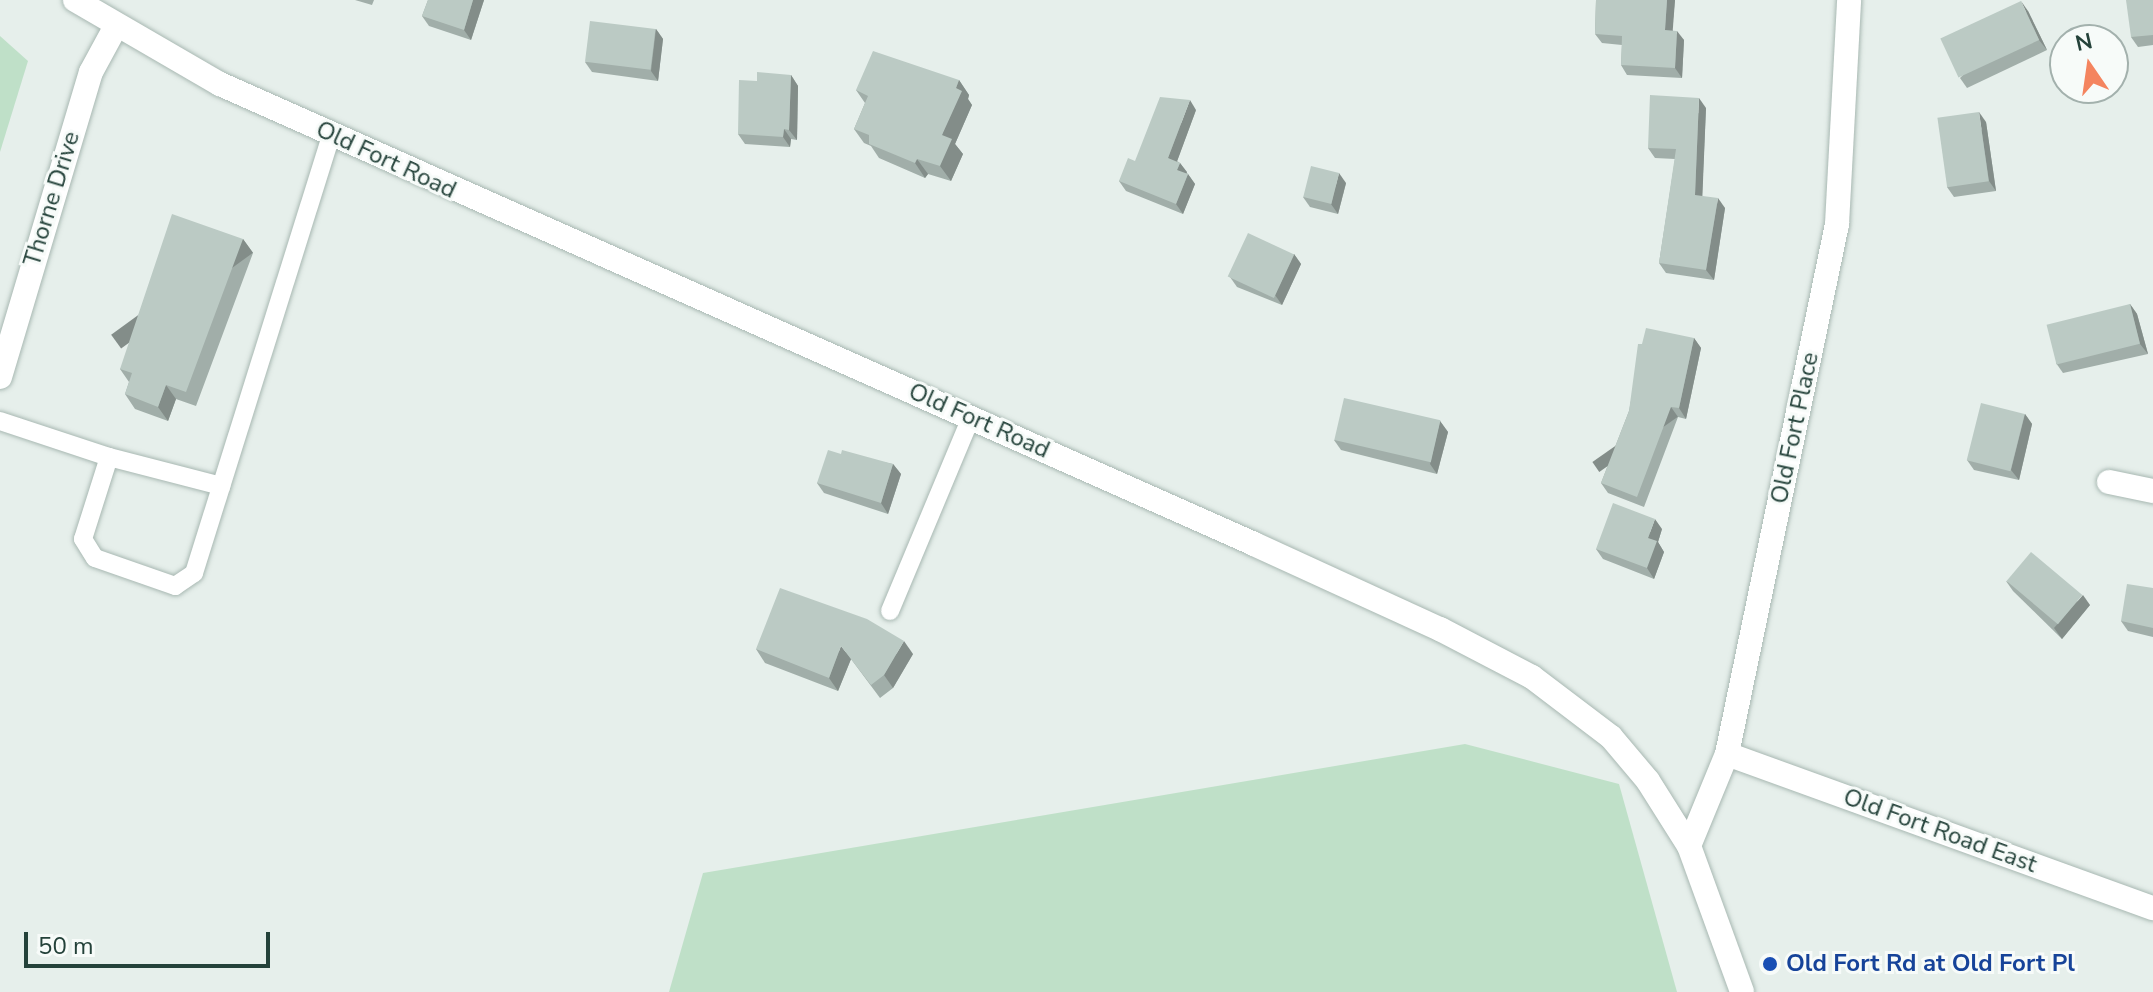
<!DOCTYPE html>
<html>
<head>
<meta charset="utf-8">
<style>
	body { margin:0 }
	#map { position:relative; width:2153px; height:992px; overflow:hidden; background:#e6efeb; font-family:"Nunito Sans",sans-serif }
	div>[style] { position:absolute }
	.green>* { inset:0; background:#bfe0c8 }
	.roads { filter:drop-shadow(0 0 2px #a8b8b2) drop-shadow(0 0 2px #a8b8b2) }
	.service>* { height:18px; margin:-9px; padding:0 9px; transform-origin:9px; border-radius:9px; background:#fff }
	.minor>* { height:24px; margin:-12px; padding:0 12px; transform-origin:12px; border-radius:12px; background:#fff }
	.tertiary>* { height:24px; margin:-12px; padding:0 12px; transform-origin:12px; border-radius:12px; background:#fff }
	.secondary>* { height:24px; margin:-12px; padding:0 12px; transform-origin:12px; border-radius:12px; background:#fff }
	.wall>* { inset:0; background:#a1aea9 }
	.shaded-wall>* { inset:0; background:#838d89; transform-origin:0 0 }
	.building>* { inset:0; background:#bbcac4; transform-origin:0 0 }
	.dots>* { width:22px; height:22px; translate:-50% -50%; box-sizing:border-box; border:4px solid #f7fbf9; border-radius:50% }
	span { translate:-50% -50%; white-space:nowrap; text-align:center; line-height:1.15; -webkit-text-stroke:6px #f7fbf9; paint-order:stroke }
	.street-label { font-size:24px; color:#24423a }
	.transit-label { font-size:24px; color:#164399; font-weight:700 }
	.left { translate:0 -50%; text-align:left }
	.north { position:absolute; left:2049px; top:24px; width:80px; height:80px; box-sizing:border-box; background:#f7fbf9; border:2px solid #a3b1ad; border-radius:50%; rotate:347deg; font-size:22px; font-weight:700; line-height:32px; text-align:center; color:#24423a }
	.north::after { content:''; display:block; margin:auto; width:28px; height:36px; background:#f4845f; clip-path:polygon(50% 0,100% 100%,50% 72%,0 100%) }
	.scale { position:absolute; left:24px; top:932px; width:246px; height:36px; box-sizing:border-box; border:4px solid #24423a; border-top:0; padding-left:10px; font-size:24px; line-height:28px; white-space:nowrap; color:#24423a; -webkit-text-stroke:6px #f7fbf9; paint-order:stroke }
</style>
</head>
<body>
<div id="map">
	<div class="green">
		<div style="clip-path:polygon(0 36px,28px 61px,0 152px)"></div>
		<div style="clip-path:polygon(1465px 744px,1619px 784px,1677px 992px,669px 992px,703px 873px)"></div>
	</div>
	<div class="roads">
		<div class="service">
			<div style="left:0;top:421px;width:115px;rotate:18.3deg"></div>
			<div style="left:109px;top:457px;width:86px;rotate:107.6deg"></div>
			<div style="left:83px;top:539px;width:22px;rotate:58deg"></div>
			<div style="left:95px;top:558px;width:85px;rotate:19.3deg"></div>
			<div style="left:175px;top:586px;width:23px;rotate:-34deg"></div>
			<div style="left:194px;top:573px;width:459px;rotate:-72.6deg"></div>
			<div style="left:109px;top:457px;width:116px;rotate:14.5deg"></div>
			<div style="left:890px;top:611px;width:210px;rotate:-67.3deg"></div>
		</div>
		<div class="minor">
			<div style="left:0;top:377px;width:318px;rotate:-73.4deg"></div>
			<div style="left:91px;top:72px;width:52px;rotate:-61.5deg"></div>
			<div style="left:2109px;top:482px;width:45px;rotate:11.6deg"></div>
			<div style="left:1727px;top:754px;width:453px;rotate:19.9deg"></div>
		</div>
		<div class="tertiary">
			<div style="left:1689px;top:846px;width:100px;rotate:-67.6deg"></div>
			<div style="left:1727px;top:754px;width:541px;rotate:-78.27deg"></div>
			<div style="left:1837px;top:224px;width:224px;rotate:-86.9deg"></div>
		</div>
		<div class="secondary">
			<div style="left:75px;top:0;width:168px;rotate:30.1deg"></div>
			<div style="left:220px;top:84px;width:1132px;rotate:23.98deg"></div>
			<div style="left:1254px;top:544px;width:205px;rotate:24.6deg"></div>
			<div style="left:1440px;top:629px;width:104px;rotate:27.6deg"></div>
			<div style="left:1532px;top:677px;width:99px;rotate:37.2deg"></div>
			<div style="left:1611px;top:737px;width:57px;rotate:49.9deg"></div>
			<div style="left:1648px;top:781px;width:77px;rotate:57.8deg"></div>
			<div style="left:1689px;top:846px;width:155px;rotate:70deg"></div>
		</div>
	</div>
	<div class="wall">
		<div style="clip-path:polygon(355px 0,374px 0,372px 5px)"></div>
		<div style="clip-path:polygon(428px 0,484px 0,471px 40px,429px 26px,422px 16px)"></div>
		<div style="clip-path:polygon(1596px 0,1675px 0,1672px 30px,1684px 40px,1682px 78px,1627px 75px,1621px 65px,1622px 45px,1602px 43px,1595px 34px)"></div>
		<div style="clip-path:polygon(2153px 0,2153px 45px,2138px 47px,2131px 37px)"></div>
		<div style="clip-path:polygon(2028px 11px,2047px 50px,1967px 88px,1960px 78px)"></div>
		<div style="clip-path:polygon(656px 29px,663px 39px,658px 81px,592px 72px,585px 62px)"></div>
		<div style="clip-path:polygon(791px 75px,798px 86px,797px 140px,791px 139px,790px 147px,745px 144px,738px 134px,757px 81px)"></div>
		<div style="clip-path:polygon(959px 80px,969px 95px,968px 99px,972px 105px,955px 144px,963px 154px,951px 181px,928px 174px,925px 178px,879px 158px,871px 146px,864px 143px,854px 129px,865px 103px,856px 90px)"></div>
		<div style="clip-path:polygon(1706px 108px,1702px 196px,1725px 208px,1714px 280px,1666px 273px,1659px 263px,1675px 159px,1655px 158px,1648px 148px)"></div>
		<div style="clip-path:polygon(1196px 110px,1177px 161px,1180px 163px,1195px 184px,1183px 214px,1126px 191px,1119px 181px)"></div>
		<div style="clip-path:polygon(1986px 122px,1996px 191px,1954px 197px,1947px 187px)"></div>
		<div style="clip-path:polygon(1346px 183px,1338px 214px,1310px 207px,1303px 197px)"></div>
		<div style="clip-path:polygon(243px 239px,253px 253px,196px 406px,176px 399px,168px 421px,135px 409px,125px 394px,129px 382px,120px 369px)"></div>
		<div style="clip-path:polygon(1294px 254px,1301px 264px,1282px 305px,1237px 287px,1230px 277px)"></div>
		<div style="clip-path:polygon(2130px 304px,2137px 314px,2148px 354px,2063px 373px,2056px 363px)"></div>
		<div style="clip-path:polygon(1694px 338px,1701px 348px,1686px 419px,1678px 417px,1644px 507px,1608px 493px,1601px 483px,1629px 411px,1642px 344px)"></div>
		<div style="clip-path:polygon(2025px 414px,2032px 424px,2019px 480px,1974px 470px,1967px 460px)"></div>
		<div style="clip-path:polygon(1440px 421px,1448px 432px,1437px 474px,1341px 450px,1334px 440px)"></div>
		<div style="clip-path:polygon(841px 454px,893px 464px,901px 474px,888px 514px,824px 493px,817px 483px)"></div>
		<div style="clip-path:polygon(1662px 529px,1658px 542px,1664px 552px,1654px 579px,1603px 559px,1596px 549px)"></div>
		<div style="clip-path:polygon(2006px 581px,2090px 605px,2062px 639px,2013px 591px)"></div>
		<div style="clip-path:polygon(2153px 588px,2153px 637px,2128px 631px,2121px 621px)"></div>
		<div style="clip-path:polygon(756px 649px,913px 654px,893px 688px,880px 698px,851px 659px,838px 691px,765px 663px)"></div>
	</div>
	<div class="shaded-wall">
		<div style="clip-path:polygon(473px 0,484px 0,471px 40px,464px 30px)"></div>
		<div style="clip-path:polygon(1667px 0,1675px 0,1672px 40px,1665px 30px)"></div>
		<div style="clip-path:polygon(2021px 1px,2028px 11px,2047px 50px,2039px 40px)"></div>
		<div style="clip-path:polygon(656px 29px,663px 39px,658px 81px,651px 71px)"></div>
		<div style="clip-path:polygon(1677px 31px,1684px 40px,1682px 78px,1675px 68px)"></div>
		<div style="clip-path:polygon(791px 75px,798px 86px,797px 140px,789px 130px)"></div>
		<div style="clip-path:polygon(959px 80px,969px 95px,968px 99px,972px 105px,955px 144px,963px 154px,951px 181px,940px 166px,942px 135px,956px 88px)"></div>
		<div style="clip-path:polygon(1699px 98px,1706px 108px,1702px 205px,1695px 195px)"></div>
		<div style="clip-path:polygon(1190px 100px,1196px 110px,1175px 167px,1168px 158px)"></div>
		<div style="clip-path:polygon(1979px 112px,1986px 122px,1996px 191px,1989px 181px)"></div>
		<div style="clip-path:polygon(784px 129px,791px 139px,790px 147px,783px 137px)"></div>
		<div style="clip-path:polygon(917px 159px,928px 174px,925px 178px,915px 163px)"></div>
		<div style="clip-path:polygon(1180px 163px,1187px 172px,1184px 179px,1177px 170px)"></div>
		<div style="clip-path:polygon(1339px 173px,1346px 183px,1338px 214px,1331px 204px)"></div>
		<div style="clip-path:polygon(1188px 174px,1195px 184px,1183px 214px,1176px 204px)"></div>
		<div style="clip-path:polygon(1718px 198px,1725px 208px,1714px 280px,1706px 270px)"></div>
		<div style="left:243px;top:239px;width:17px;height:163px;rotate:54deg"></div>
		<div style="clip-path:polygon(1294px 254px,1301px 264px,1282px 305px,1275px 295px)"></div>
		<div style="clip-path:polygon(2130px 304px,2137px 314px,2148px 354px,2140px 344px)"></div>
		<div style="clip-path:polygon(1694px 338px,1701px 348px,1686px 419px,1679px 408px)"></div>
		<div style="clip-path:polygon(166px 385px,176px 399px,168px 421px,158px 407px)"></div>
		<div style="left:1671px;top:407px;width:12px;height:96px;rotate:55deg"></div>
		<div style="clip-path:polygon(2025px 414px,2032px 424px,2019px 480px,2011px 470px)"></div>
		<div style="clip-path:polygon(1440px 421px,1448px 432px,1437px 474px,1430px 464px)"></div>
		<div style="clip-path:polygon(893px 464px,901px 474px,888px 514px,881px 503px)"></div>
		<div style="clip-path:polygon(1655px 519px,1662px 529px,1658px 542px,1664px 552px,1654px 579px,1647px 568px,1648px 538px)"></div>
		<div style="clip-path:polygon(2083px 595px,2090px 605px,2062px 639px,2054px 628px)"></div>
		<div style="clip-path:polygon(904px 641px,913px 654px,893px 688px,884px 675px)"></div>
		<div style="clip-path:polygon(841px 646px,851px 659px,838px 691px,829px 678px)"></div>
	</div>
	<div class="building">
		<div style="clip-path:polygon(428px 0,473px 0,464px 30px,422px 16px)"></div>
		<div style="clip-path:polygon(1596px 0,1667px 0,1665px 30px,1677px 31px,1675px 68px,1621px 65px,1622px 36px,1595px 34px)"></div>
		<div style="clip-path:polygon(2126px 0,2153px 0,2153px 35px,2131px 37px)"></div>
		<div style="left:2021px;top:1px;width:43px;height:89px;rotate:65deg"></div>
		<div style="left:590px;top:21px;width:66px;height:41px;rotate:7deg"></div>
		<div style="clip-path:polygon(873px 51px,959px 80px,956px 88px,962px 91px,942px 135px,952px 139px,940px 166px,917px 159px,915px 163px,869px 144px,869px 135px,854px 129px,868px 96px,856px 90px)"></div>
		<div style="clip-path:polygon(757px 72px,791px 75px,789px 130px,784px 129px,783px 137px,738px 134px,739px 80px,757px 81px)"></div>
		<div style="clip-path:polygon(1650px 95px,1699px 98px,1695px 195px,1718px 198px,1706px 270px,1659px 263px,1676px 149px,1648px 148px)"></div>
		<div style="clip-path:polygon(1160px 97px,1190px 100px,1168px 158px,1180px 163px,1177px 170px,1188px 174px,1176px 204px,1119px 181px,1128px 158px,1135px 161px)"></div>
		<div style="left:1979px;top:112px;width:70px;height:42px;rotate:82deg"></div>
		<div style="left:1311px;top:166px;width:29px;height:32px;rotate:14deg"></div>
		<div style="clip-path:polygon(172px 214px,243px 239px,186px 392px,166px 385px,158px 407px,125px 394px,132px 373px,120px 369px)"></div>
		<div style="left:1248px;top:233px;width:51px;height:48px;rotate:25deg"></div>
		<div style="left:2130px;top:304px;width:41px;height:86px;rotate:76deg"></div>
		<div style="clip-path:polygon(1646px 328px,1694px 338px,1679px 408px,1671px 407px,1637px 497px,1601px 483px,1629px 411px,1638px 344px,1642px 344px)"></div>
		<div style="left:1344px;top:398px;width:99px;height:43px;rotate:13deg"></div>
		<div style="left:1981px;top:403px;width:45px;height:59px;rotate:14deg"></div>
		<div style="clip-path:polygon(828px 450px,841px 454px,842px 450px,893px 464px,881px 503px,817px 483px)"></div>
		<div style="clip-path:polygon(1613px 503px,1655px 519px,1648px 538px,1657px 541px,1647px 568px,1596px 549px)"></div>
		<div style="left:2031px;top:552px;width:67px;height:38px;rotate:40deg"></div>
		<div style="clip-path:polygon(2127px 584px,2153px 588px,2153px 628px,2121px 621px)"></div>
		<div style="clip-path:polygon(780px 588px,867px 619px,904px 641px,884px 675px,871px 685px,841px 646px,829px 678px,756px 649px)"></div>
	</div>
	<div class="dots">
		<div style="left:1770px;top:964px;background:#1a4fb4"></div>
	</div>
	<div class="street-label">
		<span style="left:386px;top:160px;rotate:25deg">Old Fort Road</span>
		<span style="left:52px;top:199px;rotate:-73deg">Thorne Drive</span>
		<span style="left:979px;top:421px;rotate:24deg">Old Fort Road</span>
		<span style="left:1795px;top:428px;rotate:-78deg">Old Fort Place</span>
		<span style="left:1940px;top:831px;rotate:20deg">Old Fort Road East</span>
	</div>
	<div class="transit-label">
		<span class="left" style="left:1786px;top:964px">Old Fort Rd at Old Fort Pl</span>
	</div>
	<div class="north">N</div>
	<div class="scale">50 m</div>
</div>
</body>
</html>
